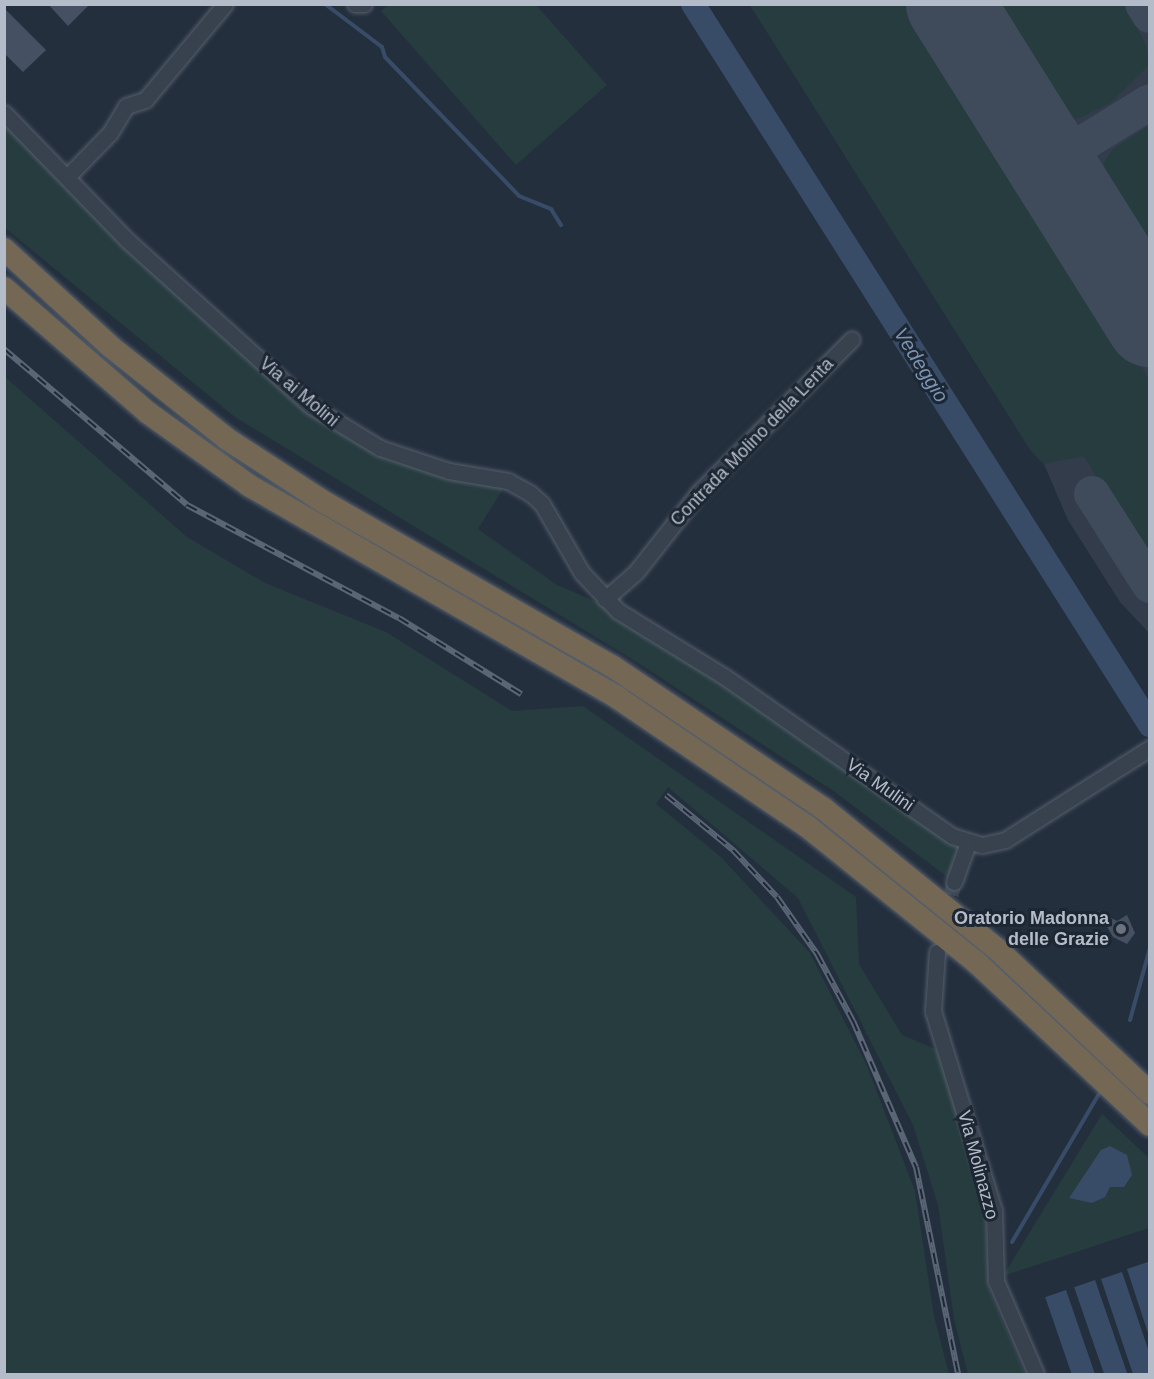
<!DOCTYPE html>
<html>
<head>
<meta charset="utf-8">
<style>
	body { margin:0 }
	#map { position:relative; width:1154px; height:1379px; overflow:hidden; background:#242f3e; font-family:Helvetica,sans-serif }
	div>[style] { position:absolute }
	.airport>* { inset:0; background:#323c4b }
	.green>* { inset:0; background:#263c3f }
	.water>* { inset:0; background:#394c67; transform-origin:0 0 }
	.stream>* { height:4px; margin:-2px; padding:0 2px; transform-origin:2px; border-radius:2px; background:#394c67 }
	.river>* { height:24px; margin:-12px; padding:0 12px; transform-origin:12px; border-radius:12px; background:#394c67 }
	.taxiway>* { height:36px; margin:-18px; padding:0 18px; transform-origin:18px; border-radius:18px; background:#3f4a5a }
	.runway>* { height:88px; margin:-44px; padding:0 44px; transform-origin:44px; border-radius:44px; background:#3f4a5a }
	.building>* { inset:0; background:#455162 }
	.minor-tunnel>* { height:15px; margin-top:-7.5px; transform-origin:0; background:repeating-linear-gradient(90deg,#3a4453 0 15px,transparent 0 23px) }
	.roads { filter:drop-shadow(0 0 2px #565f6c) drop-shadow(0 0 2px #565f6c) }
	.minor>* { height:15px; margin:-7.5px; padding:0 7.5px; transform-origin:7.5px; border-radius:7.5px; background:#38414e }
	.highway>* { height:22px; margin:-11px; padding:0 11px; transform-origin:11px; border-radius:11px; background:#746855 }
	.rail>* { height:6px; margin-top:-3px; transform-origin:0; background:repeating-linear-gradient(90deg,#1d2633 0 11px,#5a6575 0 22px); box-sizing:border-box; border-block:2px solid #5a6575 }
	.dots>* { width:16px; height:16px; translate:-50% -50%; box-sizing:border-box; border:3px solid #1d2633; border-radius:50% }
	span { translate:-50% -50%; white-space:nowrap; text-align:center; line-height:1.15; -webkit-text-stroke:6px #1d2633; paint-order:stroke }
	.street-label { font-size:18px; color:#b4bcc9 }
	.poi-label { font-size:18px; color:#b4bcc9; font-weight:700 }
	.right { translate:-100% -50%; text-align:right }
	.water-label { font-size:20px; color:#7c92b1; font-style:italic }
	.frame { position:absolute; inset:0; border:6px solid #b4bcc9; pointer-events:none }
</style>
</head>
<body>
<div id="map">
	<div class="airport">
		<div style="clip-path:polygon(750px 5px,1149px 5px,1149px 633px,1120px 602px,1068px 520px,1044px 464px,1031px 451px)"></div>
	</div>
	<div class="green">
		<div style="clip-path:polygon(388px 5px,536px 5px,607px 85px,516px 165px,381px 11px)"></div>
		<div style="clip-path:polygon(750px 5px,915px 5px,1149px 379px,1149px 565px,1084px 456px,1044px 464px,1031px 451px)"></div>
		<div style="clip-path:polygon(986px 5px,1125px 5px,1146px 45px,1149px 65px,1110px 103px,1080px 118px,1064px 119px,1050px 106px)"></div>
		<div style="clip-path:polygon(4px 113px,311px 406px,380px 448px,508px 481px,478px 529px,557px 585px,618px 611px,968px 843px,954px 882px,835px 792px,635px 661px,235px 417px,5px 228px)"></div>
		<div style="clip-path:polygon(1149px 126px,1149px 265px,1105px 194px,1102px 179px,1104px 163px,1113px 149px)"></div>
		<div style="clip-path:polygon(4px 376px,187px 537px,265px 583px,386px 632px,512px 711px,583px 706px,856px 897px,859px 964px,902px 1035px,938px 1050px,985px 1207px,989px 1290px,1025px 1374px,968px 1374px,954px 1319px,938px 1205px,913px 1125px,798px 898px,668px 787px,656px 804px,721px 857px,810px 953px,867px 1066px,915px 1191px,934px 1316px,949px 1374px,5px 1374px)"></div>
		<div style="clip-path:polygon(1102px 1114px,1149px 1158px,1149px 1228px,1003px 1276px)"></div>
	</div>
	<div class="water">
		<div style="clip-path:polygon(1110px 1146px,1127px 1155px,1132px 1175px,1124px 1187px,1110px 1187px,1105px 1197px,1092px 1203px,1069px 1198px,1101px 1150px)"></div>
		<div style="clip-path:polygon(1148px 1262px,1150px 1266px,1149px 1336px,1127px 1269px)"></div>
		<div style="clip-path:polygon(1122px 1272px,1149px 1352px,1149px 1374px,1133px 1374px,1101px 1279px)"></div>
		<div style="left:1095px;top:1280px;width:99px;height:22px;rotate:71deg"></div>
		<div style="left:1066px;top:1290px;width:89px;height:22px;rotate:71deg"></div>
	</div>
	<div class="stream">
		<div style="left:325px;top:4px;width:71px;rotate:37deg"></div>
		<div style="left:382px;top:47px;width:10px;rotate:73deg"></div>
		<div style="left:385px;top:57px;width:193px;rotate:46deg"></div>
		<div style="left:519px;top:196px;width:35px;rotate:22deg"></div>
		<div style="left:551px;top:209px;width:19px;rotate:58deg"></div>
		<div style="left:1130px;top:1020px;width:75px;rotate:-74.5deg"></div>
		<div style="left:1012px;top:1242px;width:176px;rotate:-59.6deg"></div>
	</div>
	<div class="river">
		<div style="left:693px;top:4px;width:854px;rotate:57.63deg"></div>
	</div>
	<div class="taxiway">
		<div style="left:1143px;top:4px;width:13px;rotate:58deg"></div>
		<div style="left:1025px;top:123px;width:34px;rotate:40deg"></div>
		<div style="left:1051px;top:145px;width:14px;rotate:12deg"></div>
		<div style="left:1065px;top:148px;width:21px;rotate:-17deg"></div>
		<div style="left:1085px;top:142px;width:13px;rotate:138deg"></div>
		<div style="left:1075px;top:151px;width:22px;rotate:112deg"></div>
		<div style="left:1067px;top:171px;width:39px;rotate:73deg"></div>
		<div style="left:1085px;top:142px;width:76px;rotate:-31.6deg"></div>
		<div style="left:1092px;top:494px;width:108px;rotate:57.5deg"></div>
	</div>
	<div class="runway">
		<div style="left:950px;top:4px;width:377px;rotate:57.9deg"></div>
	</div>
	<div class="building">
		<div style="clip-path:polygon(48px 4px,90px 4px,68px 26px)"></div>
		<div style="clip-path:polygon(4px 8px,46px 50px,23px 72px,4px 53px)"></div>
		<div style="clip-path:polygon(1098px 911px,1117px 921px,1127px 915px,1135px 933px,1127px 944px,1113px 937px)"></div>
	</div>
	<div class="minor-tunnel">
		<div style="left:946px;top:917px;width:36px;rotate:-77deg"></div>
	</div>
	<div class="roads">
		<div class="minor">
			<div style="left:355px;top:4px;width:9px"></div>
			<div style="left:4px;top:113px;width:177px;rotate:45.9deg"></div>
			<div style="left:127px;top:240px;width:248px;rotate:42.1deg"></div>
			<div style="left:311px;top:406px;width:81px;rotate:31.3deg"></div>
			<div style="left:380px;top:448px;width:73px;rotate:18.4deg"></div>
			<div style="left:449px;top:471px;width:60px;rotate:9.6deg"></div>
			<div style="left:508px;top:481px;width:26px;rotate:29deg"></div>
			<div style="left:531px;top:494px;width:15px;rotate:42deg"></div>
			<div style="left:542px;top:504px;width:80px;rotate:59.9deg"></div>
			<div style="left:582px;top:573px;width:52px;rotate:46.5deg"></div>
			<div style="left:618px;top:611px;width:126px;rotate:31.7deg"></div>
			<div style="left:725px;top:677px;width:277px;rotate:35deg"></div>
			<div style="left:952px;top:836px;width:31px;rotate:17deg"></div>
			<div style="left:982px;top:845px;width:24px;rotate:-12deg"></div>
			<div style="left:1005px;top:840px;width:172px;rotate:-32.4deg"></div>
			<div style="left:68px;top:176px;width:60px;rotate:-45.7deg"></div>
			<div style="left:110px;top:133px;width:31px;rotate:-59deg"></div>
			<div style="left:126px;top:106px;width:20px;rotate:-18deg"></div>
			<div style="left:145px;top:100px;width:125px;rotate:-50.2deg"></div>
			<div style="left:605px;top:599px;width:41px;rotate:-41.1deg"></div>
			<div style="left:636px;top:572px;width:102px;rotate:-51.8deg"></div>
			<div style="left:699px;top:492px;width:216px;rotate:-45deg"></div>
			<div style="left:954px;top:882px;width:41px;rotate:-70.3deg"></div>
			<div style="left:937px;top:952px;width:59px;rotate:93.9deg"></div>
			<div style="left:933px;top:1011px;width:208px;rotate:73deg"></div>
			<div style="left:994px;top:1210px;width:71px;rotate:88.4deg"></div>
			<div style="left:996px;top:1281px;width:101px;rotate:66.7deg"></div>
		</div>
		<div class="highway">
			<div style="left:4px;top:249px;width:145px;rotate:42.5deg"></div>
			<div style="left:111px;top:347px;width:148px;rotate:38.4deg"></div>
			<div style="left:227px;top:439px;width:116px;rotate:33deg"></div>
			<div style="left:324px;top:502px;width:331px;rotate:29.7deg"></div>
			<div style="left:612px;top:666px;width:256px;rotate:34deg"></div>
			<div style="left:824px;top:809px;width:223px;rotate:39deg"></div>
			<div style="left:997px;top:949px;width:210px;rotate:43.3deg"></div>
			<div style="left:4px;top:288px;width:189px;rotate:40.9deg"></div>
			<div style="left:147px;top:412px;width:127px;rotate:35.7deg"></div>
			<div style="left:250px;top:486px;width:425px;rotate:29.9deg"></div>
			<div style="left:618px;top:698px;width:230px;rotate:34.2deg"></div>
			<div style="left:808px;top:827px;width:216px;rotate:38.8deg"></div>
			<div style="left:976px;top:962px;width:238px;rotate:43.1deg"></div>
		</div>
	</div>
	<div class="rail">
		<div style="left:4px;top:349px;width:240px;rotate:40.4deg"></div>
		<div style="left:187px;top:505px;width:240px;rotate:28.1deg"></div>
		<div style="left:399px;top:618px;width:144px;rotate:31.9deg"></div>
		<div style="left:666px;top:795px;width:87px;rotate:39.4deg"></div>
		<div style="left:733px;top:850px;width:64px;rotate:46.9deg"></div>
		<div style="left:777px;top:897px;width:70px;rotate:54.9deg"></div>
		<div style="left:817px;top:954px;width:76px;rotate:61.8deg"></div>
		<div style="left:853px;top:1021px;width:159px;rotate:66.7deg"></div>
		<div style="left:916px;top:1167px;width:211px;rotate:78.5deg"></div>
	</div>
	<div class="dots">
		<div style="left:1121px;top:929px;background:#6b7280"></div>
	</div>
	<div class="street-label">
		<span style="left:299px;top:392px;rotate:40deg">Via ai Molini</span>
		<span style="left:752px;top:442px;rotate:-46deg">Contrada Molino della Lenta</span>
		<span style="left:880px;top:785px;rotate:35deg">Via Mulini</span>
		<span style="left:978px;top:1165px;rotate:75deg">Via Molinazzo</span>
	</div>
	<div class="poi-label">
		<span class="right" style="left:1109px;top:929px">Oratorio Madonna<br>delle Grazie</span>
	</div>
	<div class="water-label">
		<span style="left:921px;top:365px;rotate:58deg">Vedeggio</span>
	</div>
	<div class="frame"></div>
</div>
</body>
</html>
